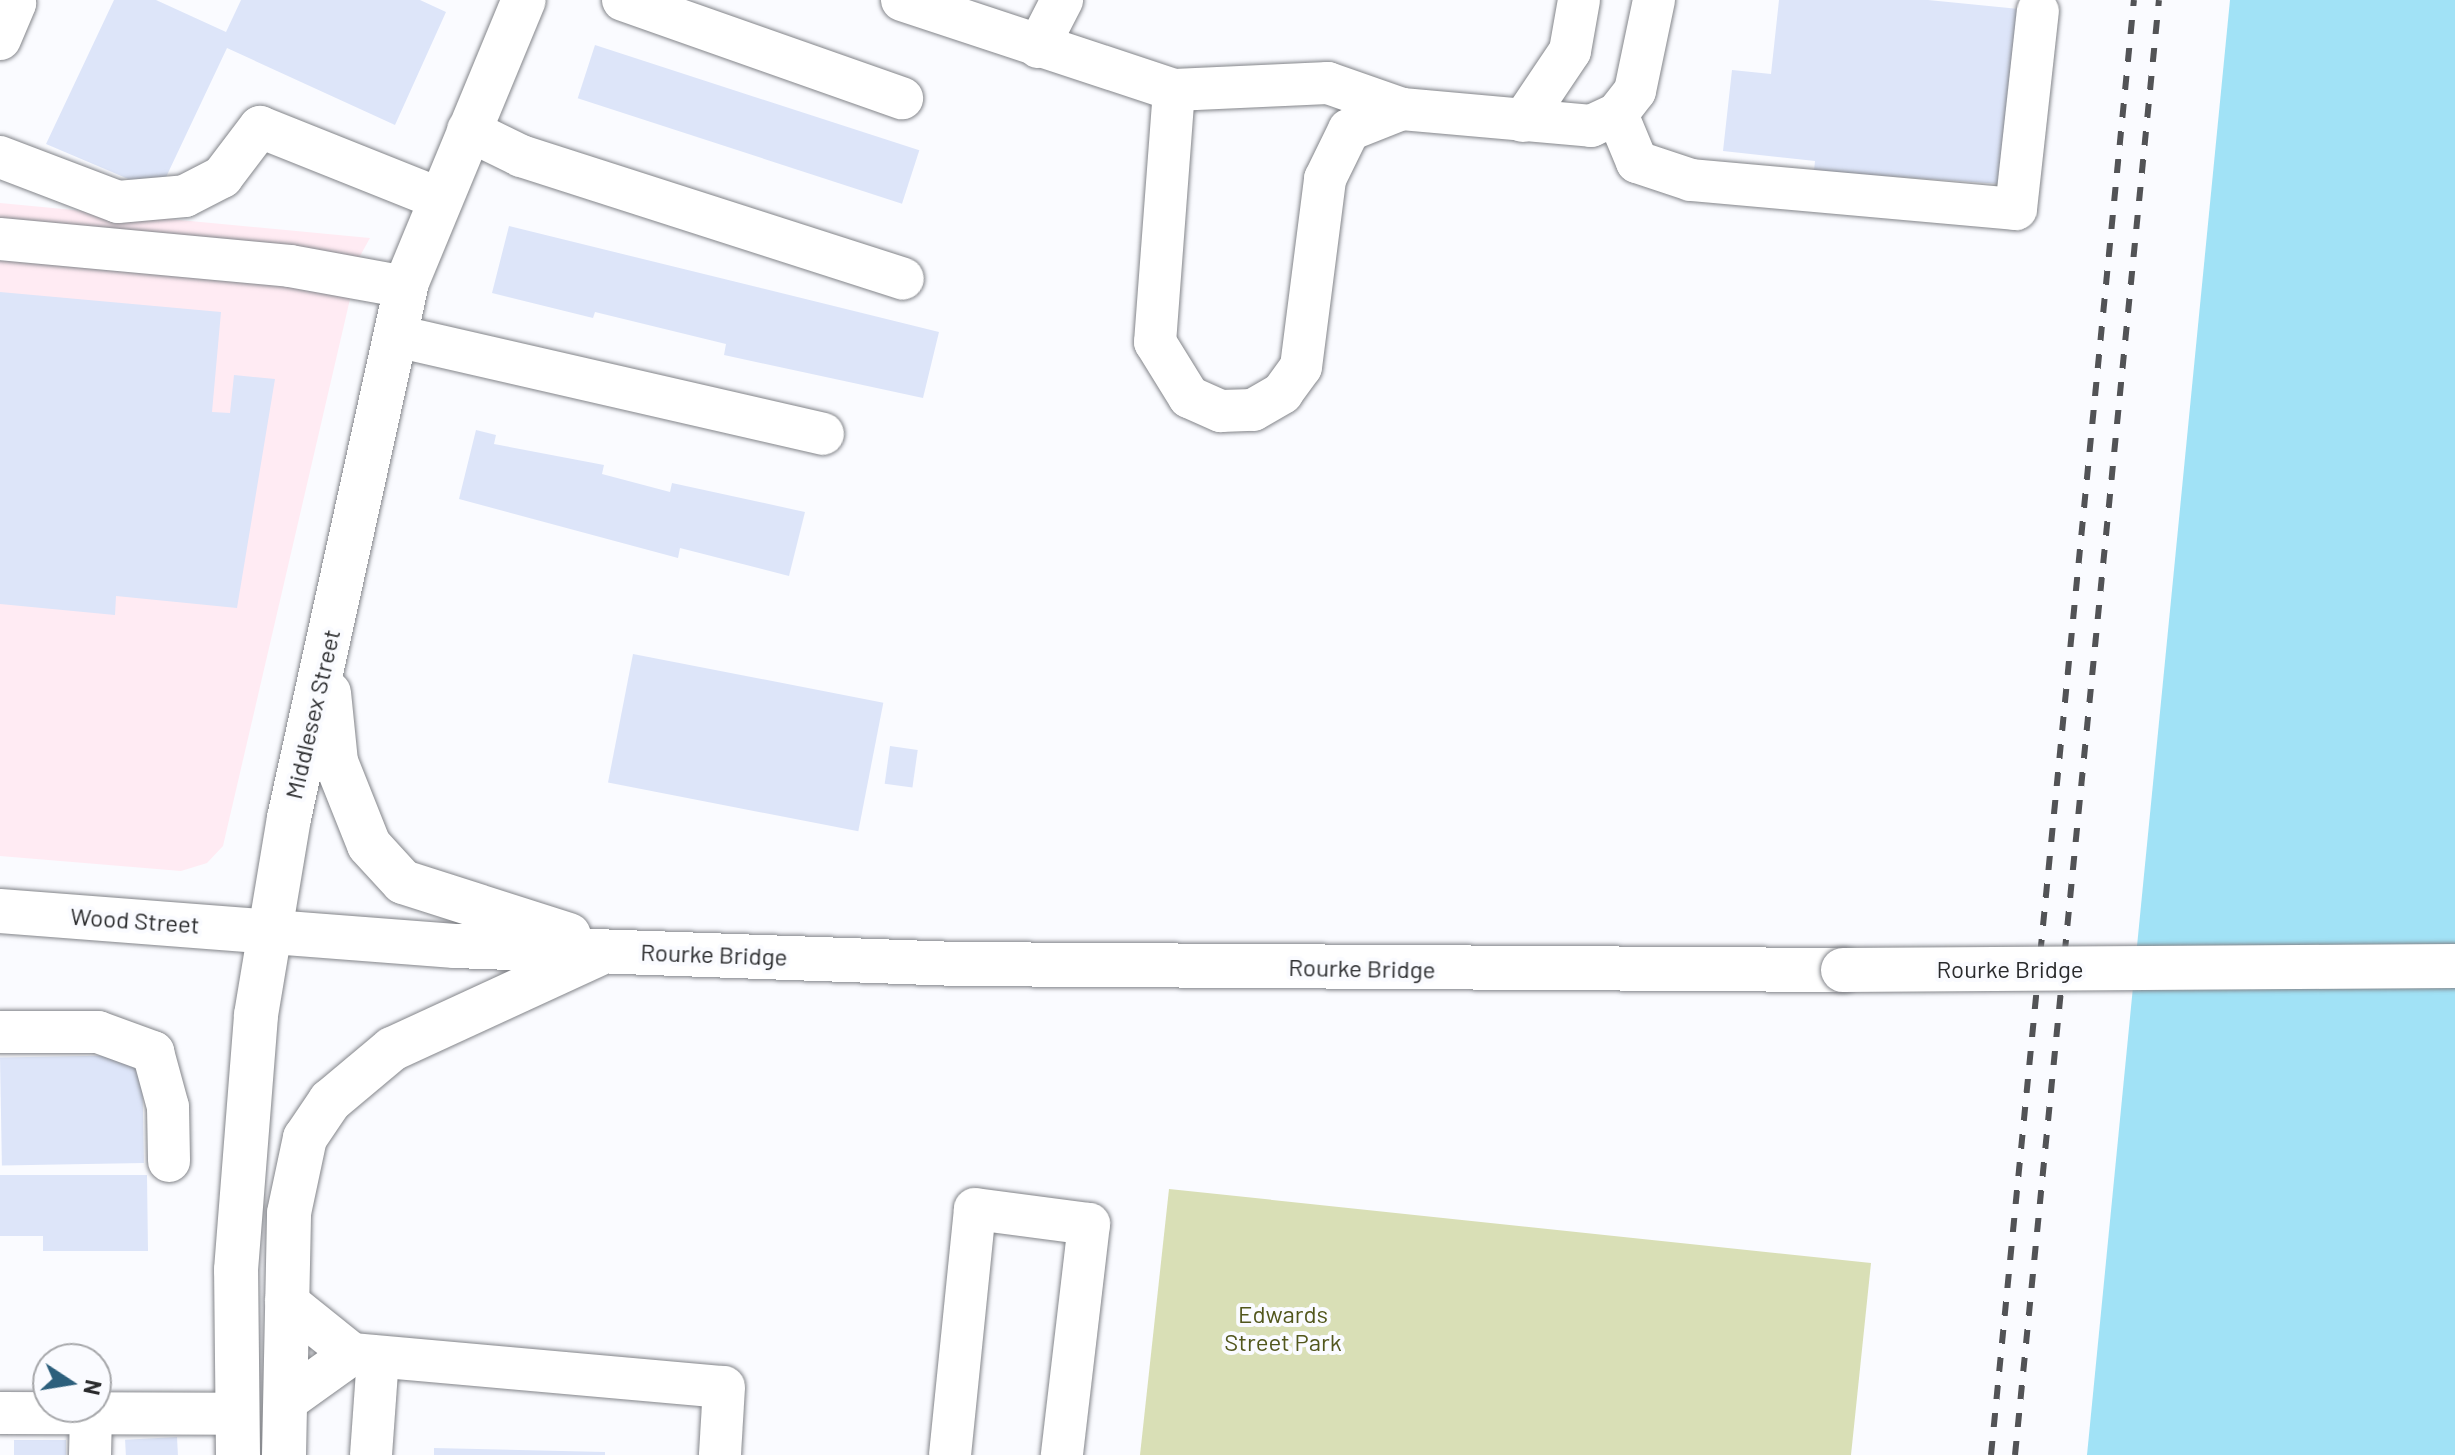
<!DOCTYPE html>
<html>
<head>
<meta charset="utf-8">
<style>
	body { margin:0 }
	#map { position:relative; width:2455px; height:1455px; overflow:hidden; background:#fafbff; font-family:Barlow,sans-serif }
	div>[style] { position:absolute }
	.commercial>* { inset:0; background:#ffebf3 }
	.green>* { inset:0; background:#d9dfb6 }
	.water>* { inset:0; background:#a1e2f6 }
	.building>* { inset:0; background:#dde5f9; transform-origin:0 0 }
	.roads { filter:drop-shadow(0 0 2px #83858a) drop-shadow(0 0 2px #83858a) }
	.minor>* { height:42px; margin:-21px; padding:0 21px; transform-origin:21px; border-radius:21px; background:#fff }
	.major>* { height:44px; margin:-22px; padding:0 22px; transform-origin:22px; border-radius:22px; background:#fff }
	.rail>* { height:6px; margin-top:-3px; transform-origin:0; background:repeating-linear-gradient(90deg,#525356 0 14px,transparent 0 28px) }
	.bridges { filter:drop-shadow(0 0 2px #83858a) drop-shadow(0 0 2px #83858a) }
	.major-bridge>* { height:44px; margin:-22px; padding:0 22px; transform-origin:22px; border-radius:22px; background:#fff }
	span { translate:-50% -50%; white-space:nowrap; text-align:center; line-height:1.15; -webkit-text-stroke:8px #fafbff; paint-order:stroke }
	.street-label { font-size:24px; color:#2a2b2d }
	.park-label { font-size:24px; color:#51561c }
	.north { position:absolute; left:32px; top:1343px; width:80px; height:80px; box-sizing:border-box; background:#fafbff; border:2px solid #a7a8ab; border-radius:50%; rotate:102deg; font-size:22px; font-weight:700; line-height:32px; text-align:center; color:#2a2b2d }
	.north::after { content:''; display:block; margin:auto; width:28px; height:36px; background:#2c5f7c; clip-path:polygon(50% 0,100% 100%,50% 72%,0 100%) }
</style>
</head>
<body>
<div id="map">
	<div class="commercial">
		<div style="clip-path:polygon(0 203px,370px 238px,360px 256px,223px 846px,207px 863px,181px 871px,0 856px)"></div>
	</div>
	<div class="green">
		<div style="clip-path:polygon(1169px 1189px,1871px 1263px,1851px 1455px,1140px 1455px)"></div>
	</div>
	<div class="water">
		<div style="clip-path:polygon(2230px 0,2455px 0,2455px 1455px,2087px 1455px)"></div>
	</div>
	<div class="building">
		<div style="clip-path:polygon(114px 0,156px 0,226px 32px,241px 0,420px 0,446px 12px,395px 125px,227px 48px,159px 192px,46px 144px)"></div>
		<div style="clip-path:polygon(1779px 0,1928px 0,2019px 9px,2001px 184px,1814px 171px,1815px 161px,1723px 151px,1732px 70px,1771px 74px)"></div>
		<div style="left:595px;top:45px;width:341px;height:56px;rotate:18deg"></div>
		<div style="clip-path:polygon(509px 226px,939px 332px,923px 398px,724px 355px,726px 344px,595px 312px,593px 318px,492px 293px)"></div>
		<div style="clip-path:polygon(0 292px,221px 312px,212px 412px,230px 413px,234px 375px,275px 379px,237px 608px,116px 596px,115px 615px,0 604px)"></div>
		<div style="clip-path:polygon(476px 430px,496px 435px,494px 444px,604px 465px,602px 474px,670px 492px,672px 483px,805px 512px,789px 576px,680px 548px,678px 558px,459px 499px)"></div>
		<div style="left:633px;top:654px;width:255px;height:131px;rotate:11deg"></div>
		<div style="left:890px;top:746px;width:28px;height:38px;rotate:8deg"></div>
		<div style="left:142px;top:1055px;width:108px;height:142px;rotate:89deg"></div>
		<div style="clip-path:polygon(0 1175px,147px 1175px,148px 1251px,43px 1251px,43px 1236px,0 1236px)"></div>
		<div style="left:177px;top:1437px;width:18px;height:52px;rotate:87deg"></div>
		<div style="left:14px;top:1440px;width:52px;height:15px"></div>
		<div style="clip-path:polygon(434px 1448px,605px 1452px,605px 1455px,434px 1455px)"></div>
	</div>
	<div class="roads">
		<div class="minor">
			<div style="left:623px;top:0;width:296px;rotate:19.4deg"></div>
			<div style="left:902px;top:0;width:287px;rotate:18.3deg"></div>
			<div style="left:1174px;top:90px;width:154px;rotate:-2.6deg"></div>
			<div style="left:1328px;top:83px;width:78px;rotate:19.4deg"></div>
			<div style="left:1402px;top:109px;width:190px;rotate:5.1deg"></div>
			<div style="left:1591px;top:126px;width:29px;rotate:-25deg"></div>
			<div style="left:1617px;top:114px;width:29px;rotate:-52deg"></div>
			<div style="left:1635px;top:91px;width:93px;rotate:-78.2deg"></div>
			<div style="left:0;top:39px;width:39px;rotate:-67deg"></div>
			<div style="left:15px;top:3px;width:8px;rotate:-157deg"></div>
			<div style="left:1038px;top:47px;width:53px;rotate:-62.9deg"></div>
			<div style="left:1174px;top:90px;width:253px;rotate:94.3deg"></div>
			<div style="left:1155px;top:342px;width:65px;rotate:58.3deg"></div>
			<div style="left:1189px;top:397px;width:35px;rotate:24deg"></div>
			<div style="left:1221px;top:411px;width:32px;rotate:-2deg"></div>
			<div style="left:1253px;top:410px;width:34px;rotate:-30deg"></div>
			<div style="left:1282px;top:393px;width:32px;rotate:-54deg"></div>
			<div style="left:1301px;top:367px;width:190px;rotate:-82.7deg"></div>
			<div style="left:1325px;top:179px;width:55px;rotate:-63.9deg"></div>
			<div style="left:1349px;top:130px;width:57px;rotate:-21.6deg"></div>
			<div style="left:1617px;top:114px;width:52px;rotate:67.4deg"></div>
			<div style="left:1637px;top:162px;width:57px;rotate:18.4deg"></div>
			<div style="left:1691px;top:180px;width:326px;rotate:5.1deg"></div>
			<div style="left:2016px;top:209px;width:199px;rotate:-83.7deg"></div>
			<div style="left:1523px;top:121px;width:84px;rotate:-56.1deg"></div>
			<div style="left:1570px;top:51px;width:52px;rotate:-80deg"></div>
			<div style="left:468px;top:130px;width:59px;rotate:26.1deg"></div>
			<div style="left:521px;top:156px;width:401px;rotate:17.8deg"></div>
			<div style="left:0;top:157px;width:126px;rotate:20.9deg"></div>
			<div style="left:118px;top:202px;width:67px;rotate:-5.1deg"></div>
			<div style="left:185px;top:196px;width:42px;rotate:-27.2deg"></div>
			<div style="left:222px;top:177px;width:63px;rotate:-52.8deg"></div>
			<div style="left:260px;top:127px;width:194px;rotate:21.8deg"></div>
			<div style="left:0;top:239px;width:291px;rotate:5.3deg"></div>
			<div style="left:290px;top:266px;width:118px;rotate:10.3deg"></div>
			<div style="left:396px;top:336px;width:438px;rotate:12.9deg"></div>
			<div style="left:0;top:1032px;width:98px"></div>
			<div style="left:98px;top:1032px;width:59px;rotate:20deg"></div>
			<div style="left:153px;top:1052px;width:57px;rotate:74.7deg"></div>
			<div style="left:168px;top:1107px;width:54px;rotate:88.9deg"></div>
			<div style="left:286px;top:1301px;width:85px;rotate:38.8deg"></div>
			<div style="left:352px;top:1354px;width:373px;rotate:5.1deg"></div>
			<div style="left:724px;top:1387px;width:68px;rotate:93.4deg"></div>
			<div style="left:285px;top:1402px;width:82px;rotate:-35.6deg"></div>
			<div style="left:0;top:1413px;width:237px;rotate:0.2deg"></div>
			<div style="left:90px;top:1455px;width:41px;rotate:-88.6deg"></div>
			<div style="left:371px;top:1455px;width:97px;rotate:-85.9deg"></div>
			<div style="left:950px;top:1455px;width:247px;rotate:-84.2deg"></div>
			<div style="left:975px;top:1209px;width:115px;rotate:7.5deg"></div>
			<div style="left:1089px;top:1224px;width:233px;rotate:96.7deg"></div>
		</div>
		<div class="major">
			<div style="left:329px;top:693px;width:69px;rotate:84.2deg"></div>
			<div style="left:336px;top:762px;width:89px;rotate:68.3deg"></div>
			<div style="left:369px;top:845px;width:50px;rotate:47.4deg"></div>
			<div style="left:403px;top:882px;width:174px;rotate:17.7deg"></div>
			<div style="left:0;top:911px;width:456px;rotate:4.4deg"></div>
			<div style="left:455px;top:946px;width:502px;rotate:2.05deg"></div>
			<div style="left:957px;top:964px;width:886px;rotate:0.39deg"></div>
			<div style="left:238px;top:1455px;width:185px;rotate:-90.6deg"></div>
			<div style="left:236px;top:1270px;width:256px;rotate:-85.5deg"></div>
			<div style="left:256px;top:1015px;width:200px;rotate:-80.5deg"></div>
			<div style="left:289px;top:818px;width:549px;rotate:-77.58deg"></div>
			<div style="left:407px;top:282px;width:305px;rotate:-67.5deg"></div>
			<div style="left:284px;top:1455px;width:242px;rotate:-88.8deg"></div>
			<div style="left:289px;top:1213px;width:77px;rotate:-78deg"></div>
			<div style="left:305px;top:1138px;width:45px;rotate:-56deg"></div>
			<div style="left:330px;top:1101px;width:81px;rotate:-40deg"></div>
			<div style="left:392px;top:1049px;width:228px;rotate:-24.7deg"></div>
		</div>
	</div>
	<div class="rail">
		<div style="left:1991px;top:1455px;width:1462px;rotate:-84.39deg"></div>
		<div style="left:2015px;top:1455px;width:1462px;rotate:-84.35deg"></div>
	</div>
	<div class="bridges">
		<div class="major-bridge">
			<div style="left:1843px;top:970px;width:612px;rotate:-0.37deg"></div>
		</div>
	</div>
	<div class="street-label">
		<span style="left:312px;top:714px;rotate:-77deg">Middlesex Street</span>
		<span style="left:135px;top:920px;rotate:4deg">Wood Street</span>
		<span style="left:714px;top:954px;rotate:2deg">Rourke Bridge</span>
		<span style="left:1362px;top:968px;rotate:1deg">Rourke Bridge</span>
		<span style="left:2010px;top:969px">Rourke Bridge</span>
	</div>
	<div class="park-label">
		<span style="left:1283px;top:1328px">Edwards<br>Street Park</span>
	</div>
	<div class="north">N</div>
</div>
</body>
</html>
